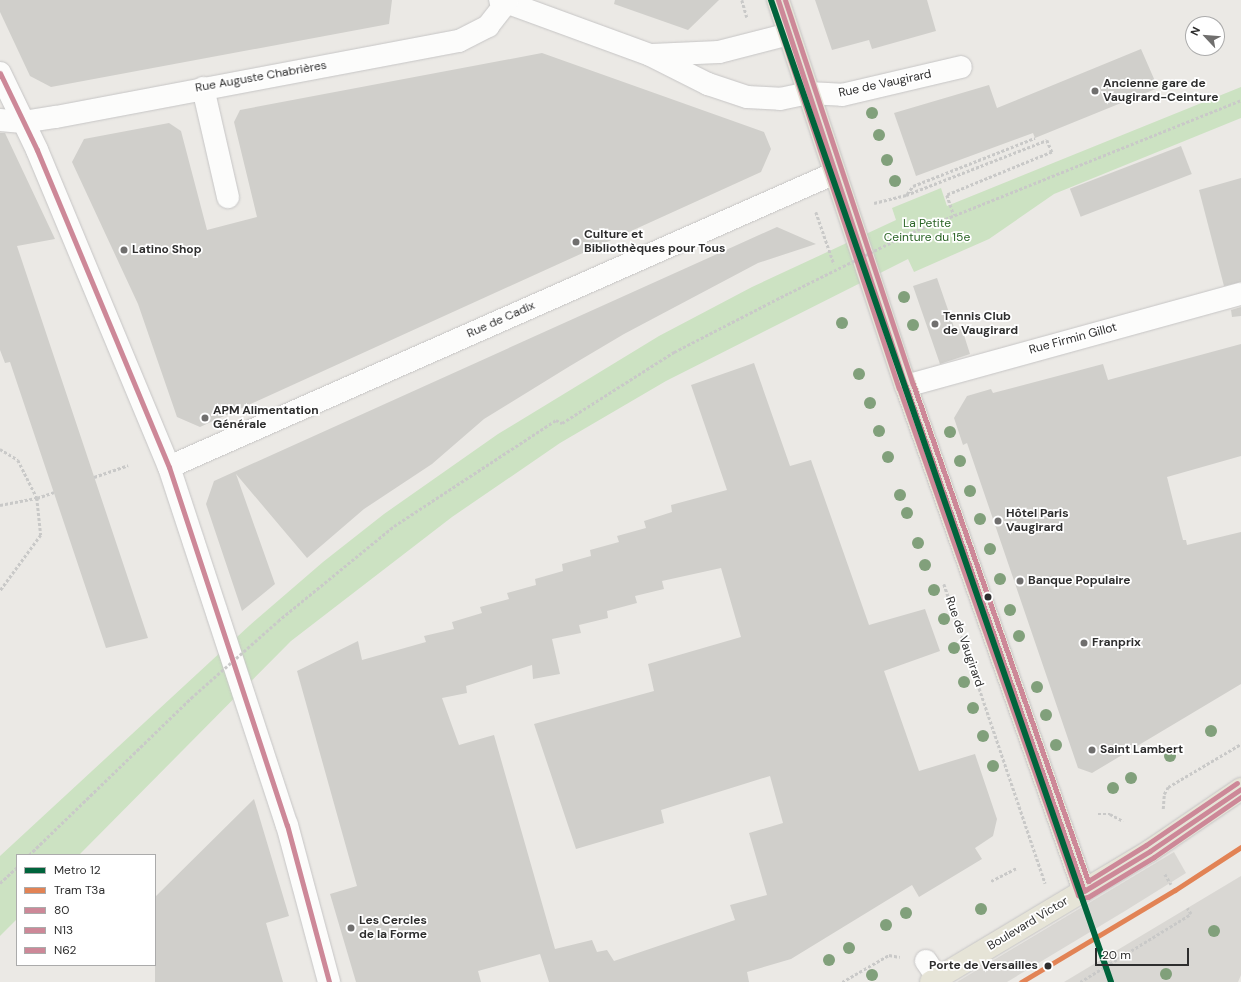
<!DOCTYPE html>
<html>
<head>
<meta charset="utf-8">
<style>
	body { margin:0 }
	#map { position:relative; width:1241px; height:982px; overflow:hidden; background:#ebe9e5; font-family:"DM Sans",sans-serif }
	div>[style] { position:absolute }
	.green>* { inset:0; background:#cce2c2 }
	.plaza>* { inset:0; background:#d9d7d3 }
	.building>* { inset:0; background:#d0cfcb; transform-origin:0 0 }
	.path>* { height:2.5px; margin-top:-1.25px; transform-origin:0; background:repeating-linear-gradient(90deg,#c9c9c8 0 3px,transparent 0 5px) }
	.roads { filter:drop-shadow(0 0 1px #c6c5c5) drop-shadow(0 0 1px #c6c5c5) }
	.minor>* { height:22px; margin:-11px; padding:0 11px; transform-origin:11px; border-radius:11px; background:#fcfcfb }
	.major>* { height:22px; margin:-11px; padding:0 11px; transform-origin:11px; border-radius:11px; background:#e6e4d7 }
	.path-bridge>* { height:2.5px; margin-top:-1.25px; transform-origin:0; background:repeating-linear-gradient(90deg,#c9c9c8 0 3px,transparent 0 5px) }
	.bus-1>* { height:5px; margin:-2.5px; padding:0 2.5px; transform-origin:2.5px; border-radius:2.5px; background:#cd8898 }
	.bus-2>* { height:5px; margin:-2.5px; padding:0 2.5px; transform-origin:2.5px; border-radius:2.5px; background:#cd8898 }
	.bus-3>* { height:5px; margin:-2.5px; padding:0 2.5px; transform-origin:2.5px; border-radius:2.5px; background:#cd8898 }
	.tram-1>* { height:5px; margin:-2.5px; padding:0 2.5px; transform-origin:2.5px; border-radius:2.5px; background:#e28355 }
	.metro-1>* { height:6px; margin:-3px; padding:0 3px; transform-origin:3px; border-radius:3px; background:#00643c }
	.trees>* { width:12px; height:12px; margin:-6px; border-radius:50%; background:#81a07b }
	.dots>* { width:11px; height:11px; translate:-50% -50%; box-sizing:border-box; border:2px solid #fff; border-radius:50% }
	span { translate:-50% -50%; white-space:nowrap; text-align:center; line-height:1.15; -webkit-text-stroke:3.5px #fff; paint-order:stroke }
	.street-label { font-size:12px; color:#2e2e2e }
	.poi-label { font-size:12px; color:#2e2e2e; font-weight:700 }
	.left { translate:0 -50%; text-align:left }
	.park-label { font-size:12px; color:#2a6425 }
	.stop-label { font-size:12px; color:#2e2e2e; font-weight:700 }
	.right { translate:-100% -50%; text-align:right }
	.legend { position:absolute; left:16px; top:854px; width:140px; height:112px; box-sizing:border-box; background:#fff; border:1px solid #ababab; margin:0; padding:5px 7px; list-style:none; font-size:12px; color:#2e2e2e }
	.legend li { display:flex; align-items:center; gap:8px; height:20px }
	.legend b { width:20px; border:1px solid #ababab }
	.north { position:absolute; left:1185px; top:16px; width:40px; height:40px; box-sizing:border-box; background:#fff; border:1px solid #ababab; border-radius:50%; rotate:296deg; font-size:11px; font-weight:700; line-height:16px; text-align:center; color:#2e2e2e }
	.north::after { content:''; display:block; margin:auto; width:14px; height:18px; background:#706f6e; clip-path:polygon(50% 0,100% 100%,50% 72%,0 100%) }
	.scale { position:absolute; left:1095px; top:948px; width:94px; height:18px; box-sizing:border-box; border:2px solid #2e2e2e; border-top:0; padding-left:5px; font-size:12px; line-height:14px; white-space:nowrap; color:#2e2e2e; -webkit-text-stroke:3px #fff; paint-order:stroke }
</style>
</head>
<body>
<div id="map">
	<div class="green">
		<div style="clip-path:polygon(1241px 87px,1241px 118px,1054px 194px,989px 239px,914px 272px,908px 259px,666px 381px,560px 443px,452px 517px,291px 641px,79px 855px,17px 855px,17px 919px,0 936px,0 856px,250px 625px,323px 562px,384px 514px,498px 434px,659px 336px,752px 287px,896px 220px,892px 208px,941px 188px,947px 206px)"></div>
	</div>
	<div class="plaza">
		<div style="clip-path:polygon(1174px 852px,1186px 873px,1125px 911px,1007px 982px,957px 982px)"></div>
		<div style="clip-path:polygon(1241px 876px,1241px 975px,1238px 982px,1064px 982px)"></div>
	</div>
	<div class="building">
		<div style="clip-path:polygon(0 0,392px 0,389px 24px,51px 87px,30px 76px,0 12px)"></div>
		<div style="clip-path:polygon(615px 0,719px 0,688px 30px,614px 4px)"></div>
		<div style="clip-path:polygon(815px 0,927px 0,936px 31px,872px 49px,869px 40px,832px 50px)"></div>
		<div style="clip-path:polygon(1141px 49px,1158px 88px,1035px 138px,1033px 133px,916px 176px,894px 113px,989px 85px,997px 108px)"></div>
		<div style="clip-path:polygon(542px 53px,764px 132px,771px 149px,761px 172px,200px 427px,177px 417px,138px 304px,72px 162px,84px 139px,169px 123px,181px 131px,207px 230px,257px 217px,234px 122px,240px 110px)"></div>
		<div style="clip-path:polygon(0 133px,5px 133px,55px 239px,17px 246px,148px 638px,106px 648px,10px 362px,5px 363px,0 350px)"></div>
		<div style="left:1181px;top:146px;width:30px;height:119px;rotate:69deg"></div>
		<div style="clip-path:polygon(1241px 178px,1241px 282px,1224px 286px,1199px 190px)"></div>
		<div style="clip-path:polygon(777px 227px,816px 244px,758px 263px,624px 334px,570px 366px,484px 419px,432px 464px,364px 509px,307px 558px,236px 474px,275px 584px,242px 611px,206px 504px,214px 481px)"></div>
		<div style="clip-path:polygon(937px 278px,955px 330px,962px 329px,970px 354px,940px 364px,913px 286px)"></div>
		<div style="clip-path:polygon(1241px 307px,1241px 316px,1232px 317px,1231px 310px)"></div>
		<div style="clip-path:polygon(1241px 344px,1241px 456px,1167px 477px,1183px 540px,1186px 540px,1187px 545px,1241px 532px,1241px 684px,1092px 773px,1078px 768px,967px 443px,963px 445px,954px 418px,967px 396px,991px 389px,993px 393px,1103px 364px,1108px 380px)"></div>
		<div style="clip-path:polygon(evenodd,754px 363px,790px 466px,811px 460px,869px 625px,925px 609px,940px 651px,884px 671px,919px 771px,975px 754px,997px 819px,993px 836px,975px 848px,982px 859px,919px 897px,912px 885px,791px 959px,747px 972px,749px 982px,549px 982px,540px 954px,478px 971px,481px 982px,356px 982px,330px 894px,357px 886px,297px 671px,358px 641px,362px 660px,426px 642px,424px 636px,454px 629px,452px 622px,482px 613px,480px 607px,509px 599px,507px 593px,536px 585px,535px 579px,563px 571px,562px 564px,591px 556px,590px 550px,619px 542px,617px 536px,646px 528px,644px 521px,672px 512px,671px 505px,727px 490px,691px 385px,754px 363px,721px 568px,741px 637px,648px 664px,654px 691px,534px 724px,576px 849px,664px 823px,661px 810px,770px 776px,783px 823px,749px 833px,767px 895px,730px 905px,735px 920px,614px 961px,607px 950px,597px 952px,592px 940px,555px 949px,494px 735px,459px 745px,442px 698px,467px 693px,466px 686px,532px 665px,533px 679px,560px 674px,552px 639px,581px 633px,579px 625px,608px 618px,607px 611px,637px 603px,635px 596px,664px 589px,662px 581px,721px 568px)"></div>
		<div style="clip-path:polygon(254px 799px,289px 916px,266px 923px,283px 982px,155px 982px,155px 897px)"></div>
	</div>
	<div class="path">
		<div style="left:742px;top:0;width:18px;rotate:74deg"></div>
		<div style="left:907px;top:194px;width:10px;rotate:-53deg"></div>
		<div style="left:913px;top:186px;width:131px;rotate:-21.5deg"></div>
		<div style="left:874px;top:203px;width:33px;rotate:-14deg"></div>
		<div style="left:906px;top:195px;width:151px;rotate:-21.3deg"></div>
		<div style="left:1047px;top:140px;width:13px;rotate:67deg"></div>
		<div style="left:1052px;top:152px;width:113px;rotate:157.7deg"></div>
		<div style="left:947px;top:195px;width:21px;rotate:71deg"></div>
		<div style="left:816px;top:212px;width:55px;rotate:70.9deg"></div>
		<div style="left:908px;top:234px;width:359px;rotate:-21.9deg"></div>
		<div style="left:0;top:449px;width:21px;rotate:31deg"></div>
		<div style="left:18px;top:460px;width:42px;rotate:63.4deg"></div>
		<div style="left:37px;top:498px;width:37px;rotate:84deg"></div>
		<div style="left:41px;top:535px;width:69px;rotate:126.2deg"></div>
		<div style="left:94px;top:477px;width:36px;rotate:-19deg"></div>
		<div style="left:0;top:505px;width:38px;rotate:-11deg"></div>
		<div style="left:37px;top:498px;width:18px;rotate:-19deg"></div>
		<div style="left:944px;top:584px;width:316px;rotate:71.3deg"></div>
		<div style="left:278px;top:621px;width:150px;rotate:-39.3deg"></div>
		<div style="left:394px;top:526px;width:194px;rotate:-33.2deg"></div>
		<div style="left:556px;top:420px;width:7px;rotate:27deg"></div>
		<div style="left:562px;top:423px;width:133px;rotate:-32.4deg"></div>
		<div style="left:674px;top:352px;width:129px;rotate:-27.2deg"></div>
		<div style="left:1163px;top:809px;width:15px;rotate:-86deg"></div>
		<div style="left:1164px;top:794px;width:8px;rotate:-60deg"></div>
		<div style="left:1168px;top:787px;width:85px;rotate:-30.5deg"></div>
		<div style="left:1098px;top:814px;width:12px"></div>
		<div style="left:1110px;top:814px;width:15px;rotate:28deg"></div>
		<div style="left:29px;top:855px;width:226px;rotate:-44.1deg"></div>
		<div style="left:1165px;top:874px;width:12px;rotate:59deg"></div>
		<div style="left:991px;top:881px;width:29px;rotate:-27deg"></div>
		<div style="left:0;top:883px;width:23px;rotate:-43deg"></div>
		<div style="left:842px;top:982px;width:54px;rotate:-29.9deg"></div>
		<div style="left:889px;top:955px;width:11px;rotate:10deg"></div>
		<div style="left:1080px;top:982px;width:130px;rotate:-31.5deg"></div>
		<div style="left:1191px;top:914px;width:7px;rotate:-124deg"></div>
	</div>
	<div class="roads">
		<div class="minor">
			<div style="left:500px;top:0;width:160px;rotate:20.1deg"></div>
			<div style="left:650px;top:55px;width:65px;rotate:26.6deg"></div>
			<div style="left:708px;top:84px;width:41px;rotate:18.4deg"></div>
			<div style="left:747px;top:97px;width:33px;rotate:3deg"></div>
			<div style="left:780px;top:99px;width:29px;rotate:-12deg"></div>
			<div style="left:808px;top:93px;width:34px;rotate:3deg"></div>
			<div style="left:842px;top:95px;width:122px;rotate:-13.2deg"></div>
			<div style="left:652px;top:55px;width:67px;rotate:-2.6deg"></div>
			<div style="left:719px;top:52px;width:72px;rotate:-14.4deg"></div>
			<div style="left:0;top:73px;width:85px;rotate:64.3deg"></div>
			<div style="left:37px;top:150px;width:343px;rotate:67.4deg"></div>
			<div style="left:169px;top:467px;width:377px;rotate:71.8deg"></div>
			<div style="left:287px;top:825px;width:163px;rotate:75deg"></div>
			<div style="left:203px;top:88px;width:112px;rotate:77.1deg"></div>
			<div style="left:0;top:120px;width:23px;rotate:5deg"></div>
			<div style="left:23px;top:122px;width:33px;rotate:-9deg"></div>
			<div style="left:56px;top:117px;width:410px;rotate:-10.7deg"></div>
			<div style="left:459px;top:41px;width:33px;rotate:-27deg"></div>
			<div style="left:488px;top:26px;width:31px;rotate:-52deg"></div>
			<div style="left:906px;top:386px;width:347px;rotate:-15.4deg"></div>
			<div style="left:169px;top:467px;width:728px;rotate:-23.82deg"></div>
			<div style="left:926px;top:961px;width:22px;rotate:56deg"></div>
		</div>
		<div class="major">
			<div style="left:778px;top:0;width:407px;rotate:71.7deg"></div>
			<div style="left:906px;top:386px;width:535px;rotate:70.58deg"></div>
			<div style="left:931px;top:982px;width:255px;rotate:-30.9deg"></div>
			<div style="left:1150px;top:851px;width:110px;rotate:-34.3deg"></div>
		</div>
	</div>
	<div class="path-bridge">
		<div style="left:789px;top:293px;width:133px;rotate:-26.4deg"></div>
		<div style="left:191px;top:698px;width:116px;rotate:-41.5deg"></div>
	</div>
	<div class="bus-1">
		<div style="left:778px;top:0;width:407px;rotate:71.7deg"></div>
		<div style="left:906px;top:386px;width:535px;rotate:70.58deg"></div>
		<div style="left:1084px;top:891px;width:77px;rotate:-31.2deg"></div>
		<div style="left:1150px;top:851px;width:110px;rotate:-34.3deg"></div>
		<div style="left:0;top:73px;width:85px;rotate:64.3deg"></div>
		<div style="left:37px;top:150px;width:343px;rotate:67.4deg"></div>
		<div style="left:169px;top:467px;width:377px;rotate:71.8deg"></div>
		<div style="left:287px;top:825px;width:163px;rotate:75deg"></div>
	</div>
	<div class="bus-2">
		<div style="left:771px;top:2px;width:407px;rotate:71.7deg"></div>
		<div style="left:899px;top:388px;width:538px;rotate:70.55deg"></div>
		<div style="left:1078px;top:895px;width:5px;rotate:37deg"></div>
		<div style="left:1082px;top:898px;width:6px;rotate:-9deg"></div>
		<div style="left:1088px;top:897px;width:77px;rotate:-31.2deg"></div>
		<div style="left:1154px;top:857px;width:106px;rotate:-34.6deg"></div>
	</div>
	<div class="bus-3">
		<div style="left:785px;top:0;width:405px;rotate:71.6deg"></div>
		<div style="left:913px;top:384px;width:527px;rotate:70.6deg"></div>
		<div style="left:1088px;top:881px;width:68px;rotate:-31.8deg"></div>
		<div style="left:1146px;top:845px;width:110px;rotate:-34.3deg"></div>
	</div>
	<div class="tram-1">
		<div style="left:1021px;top:982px;width:179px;rotate:-30.9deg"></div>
		<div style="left:1175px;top:890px;width:79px;rotate:-33.1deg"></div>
	</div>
	<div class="metro-1">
		<div style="left:771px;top:0;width:1039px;rotate:70.9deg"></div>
	</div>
	<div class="trees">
		<div style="left:872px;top:113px"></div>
		<div style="left:879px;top:135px"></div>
		<div style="left:887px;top:160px"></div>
		<div style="left:895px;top:181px"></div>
		<div style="left:904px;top:297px"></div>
		<div style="left:842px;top:323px"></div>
		<div style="left:913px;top:325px"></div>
		<div style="left:859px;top:374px"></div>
		<div style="left:870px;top:403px"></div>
		<div style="left:879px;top:431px"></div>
		<div style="left:950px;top:432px"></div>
		<div style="left:888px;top:457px"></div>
		<div style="left:960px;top:461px"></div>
		<div style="left:970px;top:491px"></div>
		<div style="left:900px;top:495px"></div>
		<div style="left:907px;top:513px"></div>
		<div style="left:980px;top:519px"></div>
		<div style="left:918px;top:543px"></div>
		<div style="left:990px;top:549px"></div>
		<div style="left:925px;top:565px"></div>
		<div style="left:1000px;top:579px"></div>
		<div style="left:934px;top:590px"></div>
		<div style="left:1010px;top:610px"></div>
		<div style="left:944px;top:619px"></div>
		<div style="left:1019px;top:636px"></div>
		<div style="left:954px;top:648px"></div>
		<div style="left:964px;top:682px"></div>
		<div style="left:1037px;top:687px"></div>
		<div style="left:973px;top:708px"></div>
		<div style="left:1046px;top:715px"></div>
		<div style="left:1211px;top:731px"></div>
		<div style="left:983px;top:736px"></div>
		<div style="left:1056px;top:745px"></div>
		<div style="left:1170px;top:756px"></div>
		<div style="left:993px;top:766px"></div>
		<div style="left:1131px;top:778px"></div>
		<div style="left:1113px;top:788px"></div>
		<div style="left:981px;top:909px"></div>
		<div style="left:906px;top:913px"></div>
		<div style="left:886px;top:925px"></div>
		<div style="left:1214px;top:931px"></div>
		<div style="left:849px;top:948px"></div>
		<div style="left:829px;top:960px"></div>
		<div style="left:1166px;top:974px"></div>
		<div style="left:872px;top:975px"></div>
	</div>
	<div class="dots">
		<div style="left:1095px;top:91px;background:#706f6e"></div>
		<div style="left:576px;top:242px;background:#706f6e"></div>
		<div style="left:124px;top:250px;background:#706f6e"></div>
		<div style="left:935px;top:324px;background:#706f6e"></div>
		<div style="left:205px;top:418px;background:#706f6e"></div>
		<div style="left:998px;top:521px;background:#706f6e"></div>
		<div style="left:1020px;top:581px;background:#706f6e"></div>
		<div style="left:988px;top:597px;background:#2e2e2e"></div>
		<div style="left:1084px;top:643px;background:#706f6e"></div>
		<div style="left:1092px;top:750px;background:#706f6e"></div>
		<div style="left:351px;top:928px;background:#706f6e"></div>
		<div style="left:1048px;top:966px;background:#2e2e2e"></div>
	</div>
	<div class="street-label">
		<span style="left:261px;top:77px;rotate:-10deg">Rue Auguste Chabrières</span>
		<span style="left:885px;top:84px;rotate:-12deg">Rue de Vaugirard</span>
		<span style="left:501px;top:320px;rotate:-24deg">Rue de Cadix</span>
		<span style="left:1073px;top:339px;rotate:-15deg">Rue Firmin Gillot</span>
		<span style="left:964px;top:642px;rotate:71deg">Rue de Vaugirard</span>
		<span style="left:1028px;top:924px;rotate:-31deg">Boulevard Victor</span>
	</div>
	<div class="poi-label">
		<span class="left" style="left:1103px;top:91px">Ancienne gare de<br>Vaugirard-Ceinture</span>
		<span class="left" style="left:584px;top:242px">Culture et<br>Bibliothèques pour Tous</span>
		<span class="left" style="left:132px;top:250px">Latino Shop</span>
		<span class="left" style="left:943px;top:324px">Tennis Club<br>de Vaugirard</span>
		<span class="left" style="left:213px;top:418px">APM Alimentation<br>Générale</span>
		<span class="left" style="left:1006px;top:521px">Hôtel Paris<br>Vaugirard</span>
		<span class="left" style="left:1028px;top:581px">Banque Populaire</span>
		<span class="left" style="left:1092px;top:643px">Franprix</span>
		<span class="left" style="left:1100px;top:750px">Saint Lambert</span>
		<span class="left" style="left:359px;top:928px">Les Cercles<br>de la Forme</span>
	</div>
	<div class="park-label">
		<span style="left:927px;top:231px">La Petite<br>Ceinture du 15e</span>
	</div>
	<div class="stop-label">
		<span class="right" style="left:1038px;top:966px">Porte de Versailles</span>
	</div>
	<ul class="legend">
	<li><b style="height:5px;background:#00643c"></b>Metro 12</li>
	<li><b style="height:5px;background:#e28355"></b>Tram T3a</li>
	<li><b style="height:5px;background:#cd8898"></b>80</li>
	<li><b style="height:5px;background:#cd8898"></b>N13</li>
	<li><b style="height:5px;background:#cd8898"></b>N62</li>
	</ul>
	<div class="north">N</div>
	<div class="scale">20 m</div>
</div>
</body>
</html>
